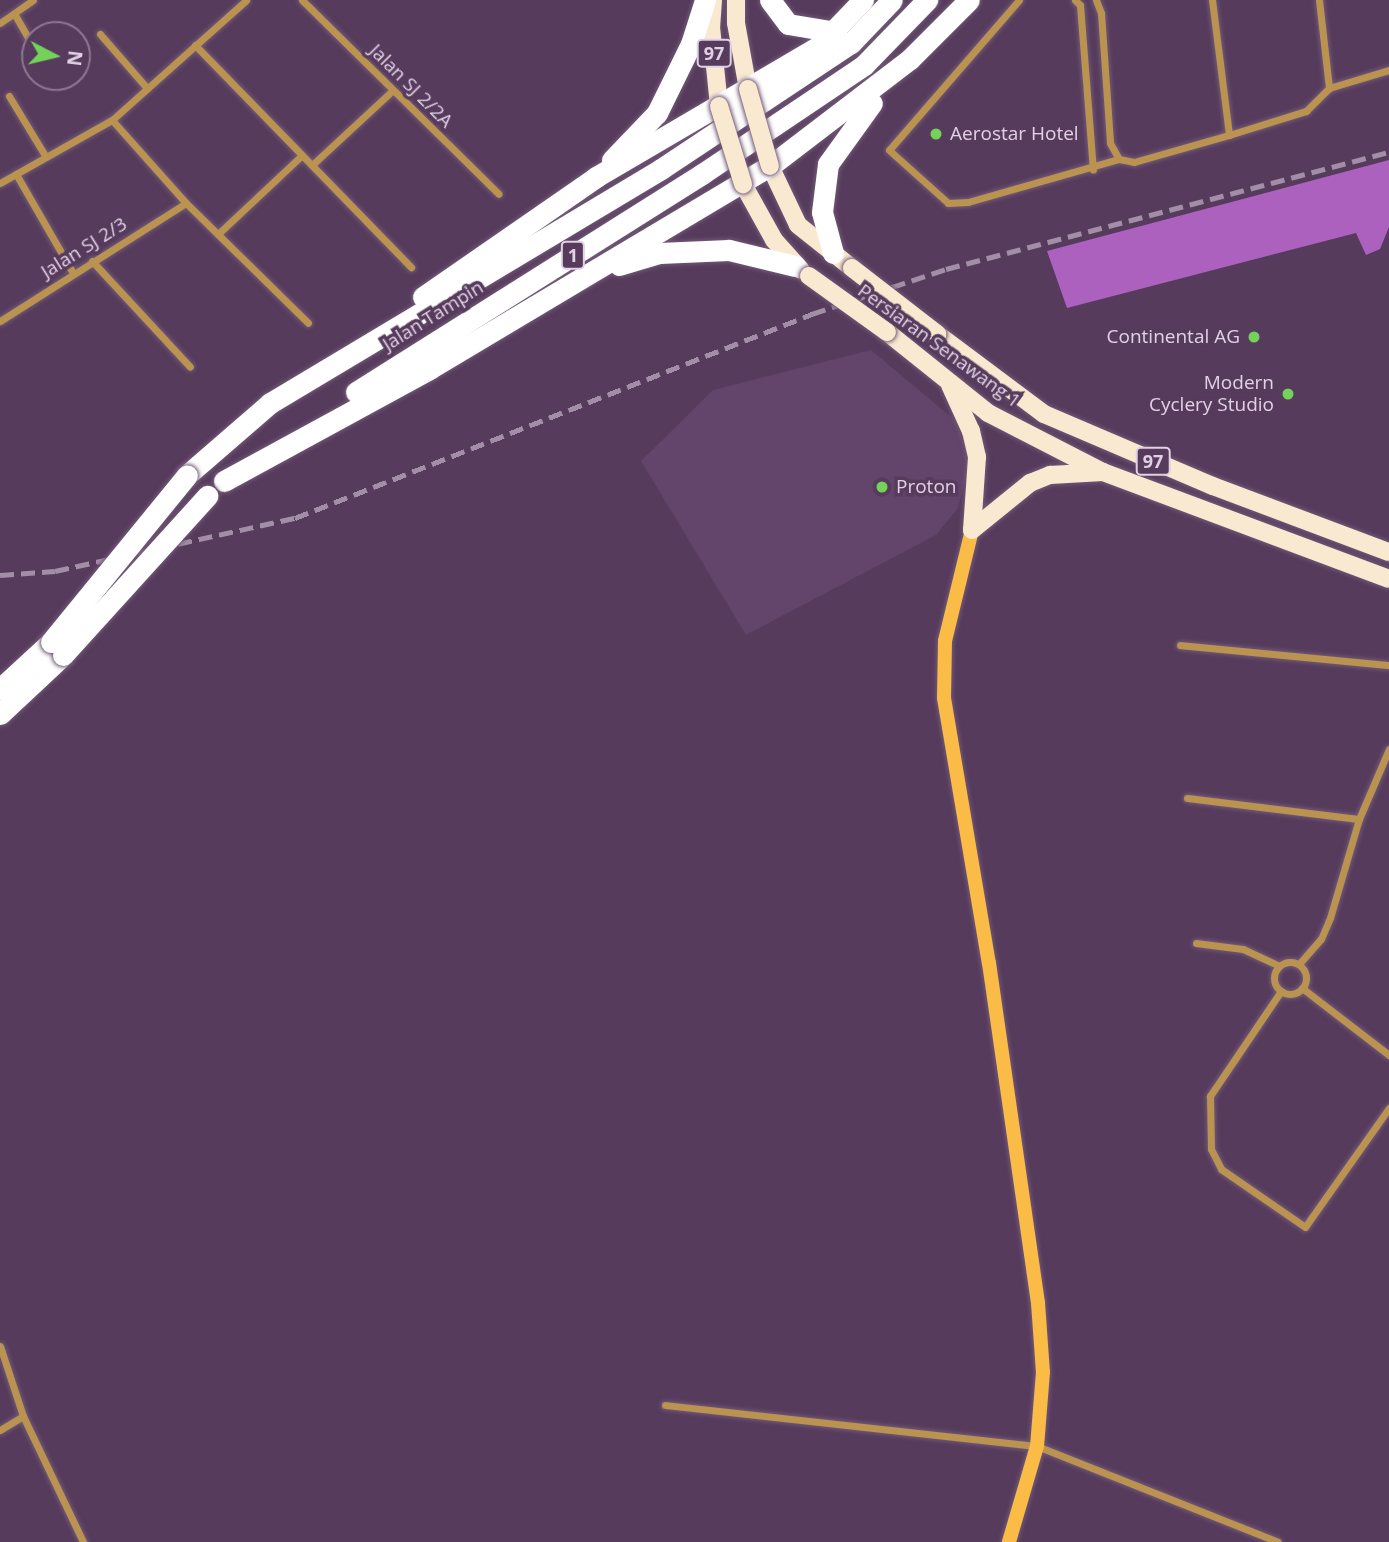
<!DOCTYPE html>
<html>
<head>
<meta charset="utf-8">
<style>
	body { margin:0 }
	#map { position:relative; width:1389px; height:1542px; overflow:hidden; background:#563b5c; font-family:"Open Sans",sans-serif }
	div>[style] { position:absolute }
	.built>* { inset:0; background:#63446a }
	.forest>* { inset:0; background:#ac61be }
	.roads { filter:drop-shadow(0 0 2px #725977) drop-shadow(0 0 2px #725977) }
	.street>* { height:7px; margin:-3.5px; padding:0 3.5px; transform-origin:3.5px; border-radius:3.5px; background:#ba9350 }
	.street>.ring { margin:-3.5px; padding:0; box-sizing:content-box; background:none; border:7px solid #ba9350; border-radius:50% }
	.secondary>* { height:14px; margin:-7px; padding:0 7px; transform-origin:7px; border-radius:7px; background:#fabc47 }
	.primary>* { height:18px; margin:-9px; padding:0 9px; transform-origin:9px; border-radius:9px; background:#f9e9d0 }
	.highway>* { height:21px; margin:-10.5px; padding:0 10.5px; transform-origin:10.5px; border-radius:10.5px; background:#fff }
	.rail>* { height:4.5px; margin-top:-2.25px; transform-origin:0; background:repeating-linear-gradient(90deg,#a38ea8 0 14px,transparent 0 21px) }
	.bridges { filter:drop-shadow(0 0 2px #725977) drop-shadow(0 0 2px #725977) }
	.primary-bridge>* { height:18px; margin:-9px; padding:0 9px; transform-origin:9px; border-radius:9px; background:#f9e9d0 }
	.highway-bridge>* { height:21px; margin:-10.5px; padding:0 10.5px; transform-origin:10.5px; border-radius:10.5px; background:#fff }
	.dots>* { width:19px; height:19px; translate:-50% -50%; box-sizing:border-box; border:4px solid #563b5c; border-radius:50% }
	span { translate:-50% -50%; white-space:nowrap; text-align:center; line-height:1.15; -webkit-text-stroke:7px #563b5c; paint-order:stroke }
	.shield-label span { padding:2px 5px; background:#563b5c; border:2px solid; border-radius:5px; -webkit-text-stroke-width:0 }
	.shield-label { font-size:18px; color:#e1d1e5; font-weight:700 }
	.street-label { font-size:19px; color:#e1d1e5 }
	.poi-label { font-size:19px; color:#e1d1e5 }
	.left { translate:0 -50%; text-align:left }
	.right { translate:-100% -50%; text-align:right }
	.north { position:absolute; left:21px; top:21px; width:70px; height:70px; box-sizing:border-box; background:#563b5c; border:2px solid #8e7793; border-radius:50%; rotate:97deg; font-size:19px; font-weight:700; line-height:28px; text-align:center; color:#e1d1e5 }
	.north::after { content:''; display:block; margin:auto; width:24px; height:32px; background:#74d25b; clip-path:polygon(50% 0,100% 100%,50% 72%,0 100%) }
</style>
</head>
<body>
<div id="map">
	<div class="built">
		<div style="clip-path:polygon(871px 350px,968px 431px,969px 469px,958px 508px,936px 535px,746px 635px,641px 461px,713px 390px)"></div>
	</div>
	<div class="forest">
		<div style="clip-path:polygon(1389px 160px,1389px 227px,1380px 249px,1366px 255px,1356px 233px,1067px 308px,1047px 251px)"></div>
	</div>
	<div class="roads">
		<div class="street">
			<div style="left:302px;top:0;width:276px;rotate:44.6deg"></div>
			<div style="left:1019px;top:0;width:198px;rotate:130.9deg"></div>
			<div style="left:889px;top:150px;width:79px;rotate:41.9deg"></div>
			<div style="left:948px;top:203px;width:20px;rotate:-3deg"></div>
			<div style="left:968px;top:202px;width:157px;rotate:-15.9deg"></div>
			<div style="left:1119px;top:159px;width:15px;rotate:11deg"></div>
			<div style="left:1134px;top:162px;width:99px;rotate:-15.9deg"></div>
			<div style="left:1229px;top:135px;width:81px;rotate:-17.3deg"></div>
			<div style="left:1306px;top:111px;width:33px;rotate:-45deg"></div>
			<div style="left:1329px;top:88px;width:63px;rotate:-16.7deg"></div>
			<div style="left:1075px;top:0;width:7px;rotate:45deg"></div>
			<div style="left:1080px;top:5px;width:165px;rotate:85.5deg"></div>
			<div style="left:1096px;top:0;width:14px;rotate:69deg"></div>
			<div style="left:1101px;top:13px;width:130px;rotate:86deg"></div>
			<div style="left:1110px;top:143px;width:18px;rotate:61deg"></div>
			<div style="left:1212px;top:0;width:136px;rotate:82.8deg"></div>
			<div style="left:1319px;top:0;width:89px;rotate:83.5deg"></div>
			<div style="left:15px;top:15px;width:39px;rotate:60deg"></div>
			<div style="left:0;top:23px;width:40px;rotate:-34.9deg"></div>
			<div style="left:100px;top:34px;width:72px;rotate:49deg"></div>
			<div style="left:195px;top:45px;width:310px;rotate:45.8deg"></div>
			<div style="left:9px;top:96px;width:71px;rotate:58.8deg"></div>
			<div style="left:112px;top:120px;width:111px;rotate:48.3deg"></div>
			<div style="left:186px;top:203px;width:171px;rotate:44.5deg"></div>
			<div style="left:312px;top:165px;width:110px;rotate:-42.8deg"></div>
			<div style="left:16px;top:174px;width:114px;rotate:60.1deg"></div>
			<div style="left:0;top:183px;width:129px;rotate:-29.4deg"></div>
			<div style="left:112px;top:120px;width:180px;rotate:-41.8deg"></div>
			<div style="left:218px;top:234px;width:115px;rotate:-43.2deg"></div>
			<div style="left:92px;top:261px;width:144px;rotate:47.2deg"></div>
			<div style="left:0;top:321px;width:220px;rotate:-32.4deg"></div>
			<div style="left:1180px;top:645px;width:210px;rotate:5.5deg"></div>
			<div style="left:1187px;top:798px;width:173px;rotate:7deg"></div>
			<div style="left:1196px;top:943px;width:47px;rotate:7.3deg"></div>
			<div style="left:1243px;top:949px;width:40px;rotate:25deg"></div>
			<div class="ring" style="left:1274px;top:962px;width:25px;height:25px"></div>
			<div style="left:1299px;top:964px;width:33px;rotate:-49deg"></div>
			<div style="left:1321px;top:939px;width:23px;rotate:-67deg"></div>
			<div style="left:1330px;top:918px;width:103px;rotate:-73.7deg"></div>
			<div style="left:1359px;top:819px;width:76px;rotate:-66.8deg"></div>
			<div style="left:1302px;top:988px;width:110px;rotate:37.6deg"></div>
			<div style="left:1281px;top:991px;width:127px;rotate:124.1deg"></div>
			<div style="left:1210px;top:1096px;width:53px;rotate:88.9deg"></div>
			<div style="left:1211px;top:1149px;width:22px;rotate:63deg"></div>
			<div style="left:1221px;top:1169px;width:102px;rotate:34.6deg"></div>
			<div style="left:1305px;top:1227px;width:146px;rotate:-54.8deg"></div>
			<div style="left:0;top:1346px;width:74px;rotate:71.8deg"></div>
			<div style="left:23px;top:1416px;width:140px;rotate:64.5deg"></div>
			<div style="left:665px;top:1405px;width:374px;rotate:6.3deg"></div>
			<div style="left:1037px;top:1446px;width:259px;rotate:21.7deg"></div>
			<div style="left:0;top:1430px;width:27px;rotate:-31deg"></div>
		</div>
		<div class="secondary">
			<div style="left:972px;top:530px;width:114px;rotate:103.7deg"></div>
			<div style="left:945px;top:641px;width:57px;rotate:91deg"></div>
			<div style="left:944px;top:698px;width:269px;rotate:80.4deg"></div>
			<div style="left:989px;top:963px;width:344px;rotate:81.8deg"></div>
			<div style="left:1038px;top:1303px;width:69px;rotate:85.9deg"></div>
			<div style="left:1043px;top:1372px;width:74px;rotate:94.6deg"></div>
			<div style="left:1037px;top:1446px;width:100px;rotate:106.3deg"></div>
		</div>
		<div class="primary">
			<div style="left:713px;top:0;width:27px;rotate:94deg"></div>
			<div style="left:711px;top:27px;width:79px;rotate:84.2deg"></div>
			<div style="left:736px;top:0;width:23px;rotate:90deg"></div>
			<div style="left:736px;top:23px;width:67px;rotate:79.7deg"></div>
			<div style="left:770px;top:166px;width:65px;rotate:64.6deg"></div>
			<div style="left:798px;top:225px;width:69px;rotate:38.5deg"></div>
			<div style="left:743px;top:184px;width:64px;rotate:61deg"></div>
			<div style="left:774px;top:240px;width:40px;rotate:48deg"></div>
			<div style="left:887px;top:332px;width:129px;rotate:38.7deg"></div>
			<div style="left:988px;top:413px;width:129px;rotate:27.2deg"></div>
			<div style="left:1103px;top:472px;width:305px;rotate:20.5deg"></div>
			<div style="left:937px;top:334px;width:134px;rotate:36.8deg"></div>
			<div style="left:1044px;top:414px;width:184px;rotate:23.1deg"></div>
			<div style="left:1213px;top:486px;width:188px;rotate:20.6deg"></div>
			<div style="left:950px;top:385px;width:51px;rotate:65.5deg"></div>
			<div style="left:971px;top:431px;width:27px;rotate:77deg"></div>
			<div style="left:977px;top:457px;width:73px;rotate:93.9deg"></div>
			<div style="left:972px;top:530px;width:75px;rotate:-39deg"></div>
			<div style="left:1030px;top:483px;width:22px;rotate:-22deg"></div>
			<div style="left:1050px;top:475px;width:53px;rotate:-3.2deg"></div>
		</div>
		<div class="highway">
			<div style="left:770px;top:0;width:30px;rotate:53deg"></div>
			<div style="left:788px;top:24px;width:49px;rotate:9.5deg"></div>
			<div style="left:612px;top:160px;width:65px;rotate:-46.2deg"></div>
			<div style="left:657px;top:113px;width:77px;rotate:-63.8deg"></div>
			<div style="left:691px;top:44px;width:46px;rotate:-72.3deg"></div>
			<div style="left:833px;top:253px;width:42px;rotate:-105deg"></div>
			<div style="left:822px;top:212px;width:48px;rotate:-82.9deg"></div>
			<div style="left:828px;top:164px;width:75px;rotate:-54.2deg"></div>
			<div style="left:619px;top:265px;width:42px;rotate:-16.7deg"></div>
			<div style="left:659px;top:253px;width:70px;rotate:-2.5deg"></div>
			<div style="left:729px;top:250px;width:68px;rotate:13.6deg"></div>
			<div style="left:423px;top:297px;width:211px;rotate:-34.7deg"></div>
			<div style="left:596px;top:177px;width:257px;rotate:-30.4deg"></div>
			<div style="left:818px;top:47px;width:65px;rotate:-46.2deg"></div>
			<div style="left:356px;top:392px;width:409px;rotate:-32.2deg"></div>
			<div style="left:702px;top:174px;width:195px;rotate:-33.9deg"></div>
			<div style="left:864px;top:65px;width:91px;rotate:-45.9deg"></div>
			<div style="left:187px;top:475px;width:110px;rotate:-40.9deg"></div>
			<div style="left:270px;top:403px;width:456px;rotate:-30.9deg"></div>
			<div style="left:661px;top:169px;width:228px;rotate:-33.6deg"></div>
			<div style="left:851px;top:43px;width:59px;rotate:-46.4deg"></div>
			<div style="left:224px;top:481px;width:234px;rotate:-28.6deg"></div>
			<div style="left:429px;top:369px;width:397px;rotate:-30.8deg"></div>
			<div style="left:770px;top:166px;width:176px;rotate:-37.4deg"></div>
			<div style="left:910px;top:59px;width:83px;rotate:-45deg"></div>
			<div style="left:0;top:689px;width:69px;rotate:-42.7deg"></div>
			<div style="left:0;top:714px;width:86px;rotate:-43.1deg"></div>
		</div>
	</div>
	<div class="rail">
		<div style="left:0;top:575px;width:55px;rotate:-4.2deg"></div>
		<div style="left:55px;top:571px;width:246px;rotate:-12.5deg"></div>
		<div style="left:295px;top:518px;width:556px;rotate:-21.53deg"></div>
		<div style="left:812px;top:314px;width:141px;rotate:-18.6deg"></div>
		<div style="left:946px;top:269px;width:458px;rotate:-14.8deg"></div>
	</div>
	<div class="bridges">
		<div class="primary-bridge">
			<div style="left:748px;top:89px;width:80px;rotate:74.1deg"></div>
			<div style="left:719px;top:106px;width:82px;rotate:72.9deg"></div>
			<div style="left:852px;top:268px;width:108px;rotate:37.8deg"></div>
			<div style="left:809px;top:276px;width:96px;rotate:35.7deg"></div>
		</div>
		<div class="highway-bridge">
			<div style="left:51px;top:642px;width:215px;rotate:-50.8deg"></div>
			<div style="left:63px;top:655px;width:215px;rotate:-47.8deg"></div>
		</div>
	</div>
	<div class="dots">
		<div style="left:936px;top:134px;background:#74d25b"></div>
		<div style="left:1254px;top:337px;background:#74d25b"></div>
		<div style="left:1288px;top:394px;background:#74d25b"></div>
		<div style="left:882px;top:487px;background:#74d25b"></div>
	</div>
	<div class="shield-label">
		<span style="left:714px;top:53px">97</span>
		<span style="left:573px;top:255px">1</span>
		<span style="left:1153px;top:461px">97</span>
	</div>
	<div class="street-label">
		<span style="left:411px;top:86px;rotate:45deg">Jalan SJ 2/2A</span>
		<span style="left:84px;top:248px;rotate:-32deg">Jalan SJ 2/3</span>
		<span style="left:433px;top:316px;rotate:-32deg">Jalan Tampin</span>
		<span style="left:939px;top:346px;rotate:36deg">Persiaran Senawang 1</span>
	</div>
	<div class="poi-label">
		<span class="left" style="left:950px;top:134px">Aerostar Hotel</span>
		<span class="right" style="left:1240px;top:337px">Continental AG</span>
		<span class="right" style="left:1274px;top:394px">Modern<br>Cyclery Studio</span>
		<span class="left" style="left:896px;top:487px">Proton</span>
	</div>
	<div class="north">N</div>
</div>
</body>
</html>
